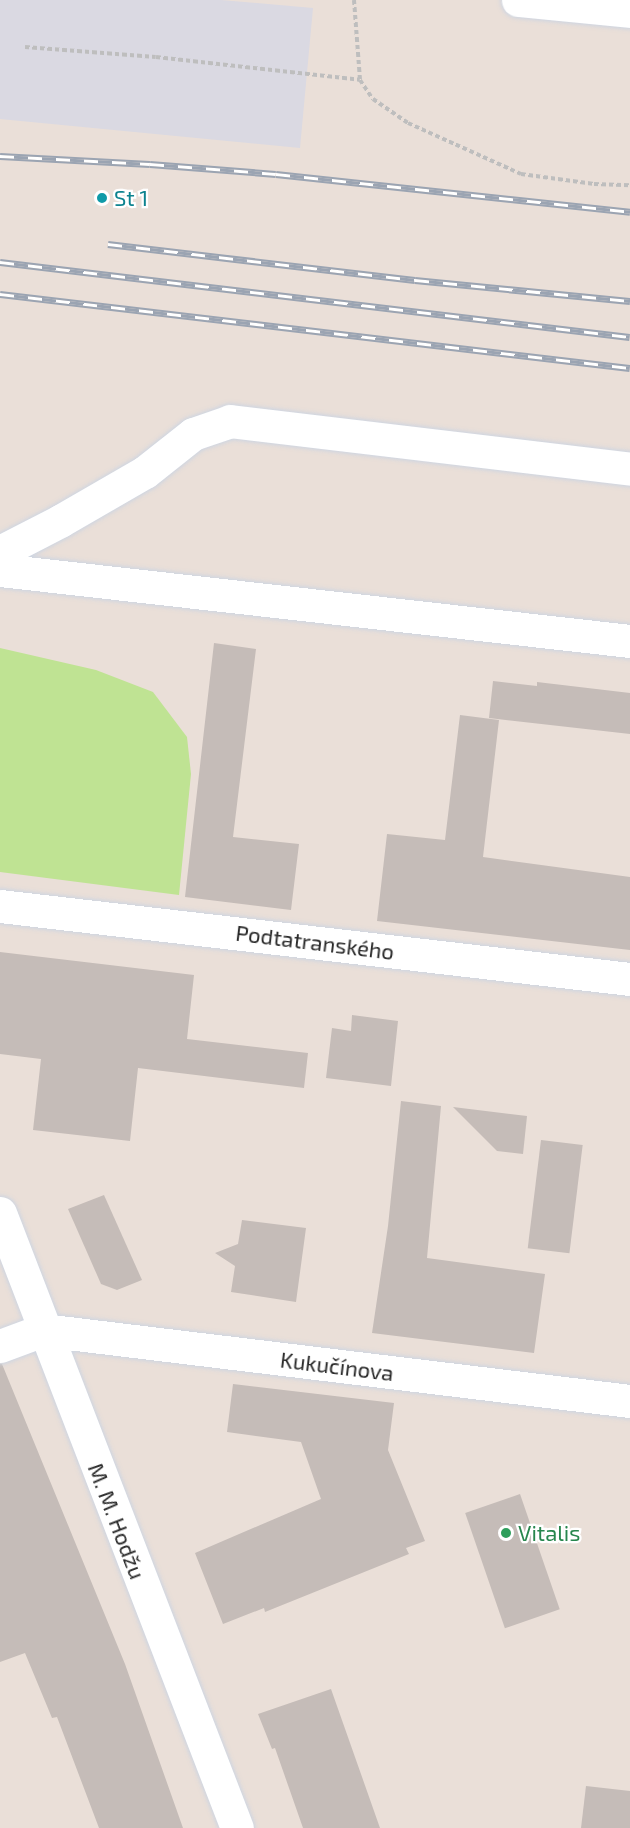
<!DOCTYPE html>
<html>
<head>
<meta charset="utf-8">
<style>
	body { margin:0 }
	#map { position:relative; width:630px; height:1828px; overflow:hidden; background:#eadfd8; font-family:"Exo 2",sans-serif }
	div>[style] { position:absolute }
	.industrial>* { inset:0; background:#dad9e2 }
	.green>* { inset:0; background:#bfe393 }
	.building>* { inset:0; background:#c5bcb8; transform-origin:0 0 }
	.path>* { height:4px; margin-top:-2px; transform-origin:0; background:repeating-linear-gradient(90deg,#bebebe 0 4.5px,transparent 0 7.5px) }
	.roads { filter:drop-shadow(0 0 2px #ced5e1) drop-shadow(0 0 2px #ced5e1) }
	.minor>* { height:33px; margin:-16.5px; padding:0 16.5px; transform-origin:16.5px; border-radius:16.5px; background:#fff }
	.rail>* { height:7px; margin-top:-3.5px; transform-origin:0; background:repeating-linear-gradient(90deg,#fff 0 14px,#9ba4b2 0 28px); box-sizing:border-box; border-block:2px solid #9ba4b2 }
	.dots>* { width:16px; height:16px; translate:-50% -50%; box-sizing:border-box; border:3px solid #fff; border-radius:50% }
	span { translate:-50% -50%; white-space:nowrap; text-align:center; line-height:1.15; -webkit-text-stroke:4.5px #fff; paint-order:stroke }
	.culture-label { font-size:22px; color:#0d838f }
	.left { translate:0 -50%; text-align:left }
	.street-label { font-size:22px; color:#272727 }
	.leisure-label { font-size:22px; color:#27864d }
</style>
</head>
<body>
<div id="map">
	<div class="industrial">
		<div style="clip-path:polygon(0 0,221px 0,313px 8px,300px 148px,0 119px)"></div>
	</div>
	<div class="green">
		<div style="clip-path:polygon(0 648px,96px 670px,153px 692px,187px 737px,191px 774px,179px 895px,0 872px)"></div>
	</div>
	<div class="building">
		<div style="clip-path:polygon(214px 643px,256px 649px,233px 837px,299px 844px,291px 910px,185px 897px)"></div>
		<div style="clip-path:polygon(493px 681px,537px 686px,537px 682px,630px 693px,630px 734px,489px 718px)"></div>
		<div style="clip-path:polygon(460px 715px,499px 720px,483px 857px,630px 877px,630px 950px,377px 921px,387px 834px,445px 840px)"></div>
		<div style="clip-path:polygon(0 952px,194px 975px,187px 1039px,308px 1053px,304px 1088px,138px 1068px,130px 1141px,33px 1130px,41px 1059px,0 1054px)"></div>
		<div style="clip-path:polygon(352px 1015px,398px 1021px,391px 1086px,326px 1078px,332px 1028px,351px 1031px)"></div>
		<div style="clip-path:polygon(401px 1101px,441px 1106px,427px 1258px,545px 1274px,534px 1353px,372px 1333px,388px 1226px)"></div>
		<div style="clip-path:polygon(453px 1107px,527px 1116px,523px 1154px,497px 1151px)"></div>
		<div style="left:541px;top:1140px;width:42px;height:109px;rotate:7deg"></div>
		<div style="clip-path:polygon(104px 1195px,142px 1280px,117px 1290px,101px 1284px,68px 1209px)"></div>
		<div style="clip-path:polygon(242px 1220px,306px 1228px,296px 1302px,231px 1292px,235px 1266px,215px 1253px,238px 1244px)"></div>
		<div style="clip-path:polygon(0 1364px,2px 1364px,125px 1664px,183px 1828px,99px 1828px,57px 1717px,52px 1718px,25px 1653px,0 1662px)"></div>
		<div style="clip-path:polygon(233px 1384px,394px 1403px,388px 1450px,425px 1541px,406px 1548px,409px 1554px,265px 1612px,264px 1608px,223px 1624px,195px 1553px,321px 1499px,301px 1442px,227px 1432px)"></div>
		<div style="left:520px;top:1494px;width:122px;height:58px;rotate:71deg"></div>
		<div style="clip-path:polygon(331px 1689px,380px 1828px,303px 1828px,275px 1748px,272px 1749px,258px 1714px)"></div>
		<div style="clip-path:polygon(586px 1786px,630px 1791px,630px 1828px,581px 1828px)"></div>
	</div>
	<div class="path">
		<div style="left:354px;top:0;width:80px;rotate:85.7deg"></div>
		<div style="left:360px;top:80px;width:23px;rotate:56deg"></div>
		<div style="left:373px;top:99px;width:42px;rotate:34.4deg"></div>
		<div style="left:408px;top:123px;width:124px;rotate:24.3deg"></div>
		<div style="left:521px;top:174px;width:74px;rotate:7.8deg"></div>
		<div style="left:594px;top:184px;width:36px;rotate:2deg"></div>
		<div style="left:25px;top:47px;width:131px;rotate:4.4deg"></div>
		<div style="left:156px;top:57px;width:205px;rotate:6.4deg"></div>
	</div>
	<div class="roads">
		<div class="minor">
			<div style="left:518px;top:0;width:113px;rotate:5.6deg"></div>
			<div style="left:0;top:552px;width:68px;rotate:-27.3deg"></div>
			<div style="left:60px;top:521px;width:98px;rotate:-30deg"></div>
			<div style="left:145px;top:472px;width:61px;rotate:-38.4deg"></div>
			<div style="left:193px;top:434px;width:39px;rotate:-19deg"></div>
			<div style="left:230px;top:421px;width:403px;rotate:6.8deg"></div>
			<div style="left:0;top:570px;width:634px;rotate:6.43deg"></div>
			<div style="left:0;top:906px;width:634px;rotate:6.61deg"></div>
			<div style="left:0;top:1213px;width:659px;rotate:68.93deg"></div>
			<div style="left:0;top:1346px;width:46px;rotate:-20.4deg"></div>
			<div style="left:43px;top:1330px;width:591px;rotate:6.9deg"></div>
		</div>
	</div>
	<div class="rail">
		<div style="left:0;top:156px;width:150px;rotate:3.1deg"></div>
		<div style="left:150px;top:164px;width:126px;rotate:4.5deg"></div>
		<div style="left:276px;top:174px;width:356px;rotate:6.1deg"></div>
		<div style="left:108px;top:244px;width:309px;rotate:6.7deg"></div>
		<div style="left:415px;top:280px;width:216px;rotate:5.6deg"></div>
		<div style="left:0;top:262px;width:634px;rotate:6.79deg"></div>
		<div style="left:0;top:294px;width:634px;rotate:6.7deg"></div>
	</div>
	<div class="dots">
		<div style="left:102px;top:198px;background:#0f9aa8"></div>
		<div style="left:506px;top:1533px;background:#2e9e5b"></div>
	</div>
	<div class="culture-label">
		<span class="left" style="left:114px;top:198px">St 1</span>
	</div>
	<div class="street-label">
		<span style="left:315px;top:942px;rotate:7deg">Podtatranského</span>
		<span style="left:337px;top:1366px;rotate:7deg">Kukučínova</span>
		<span style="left:117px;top:1521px;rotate:69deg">M. M. Hodžu</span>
	</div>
	<div class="leisure-label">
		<span class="left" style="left:518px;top:1533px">Vitalis</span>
	</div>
</div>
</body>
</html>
